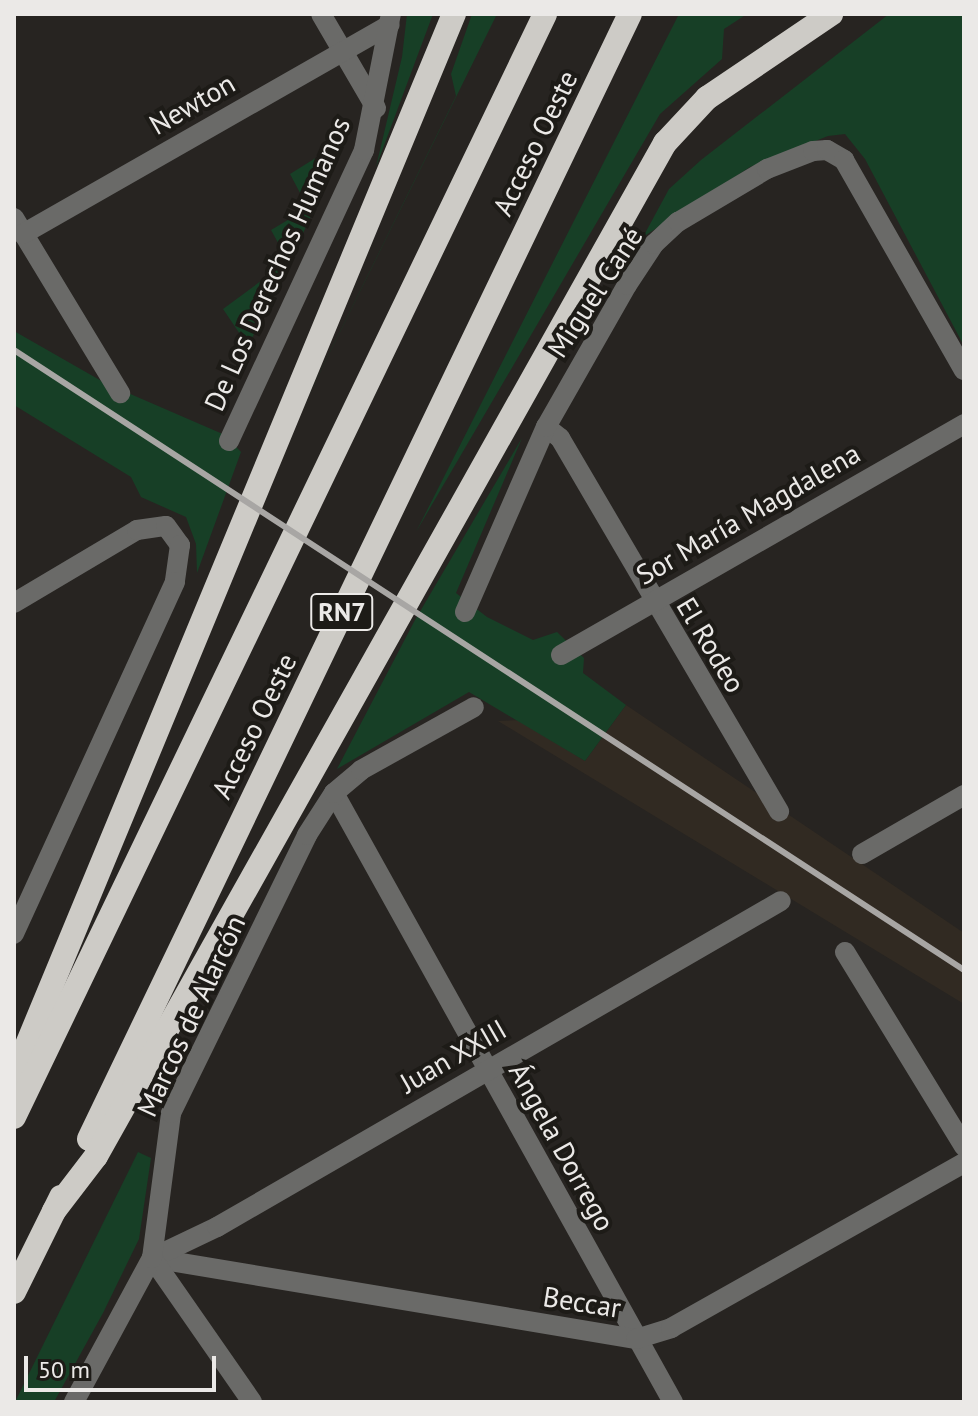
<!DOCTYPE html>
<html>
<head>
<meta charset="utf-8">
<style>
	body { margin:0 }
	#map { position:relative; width:978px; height:1416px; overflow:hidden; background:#272421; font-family:"PT Sans",sans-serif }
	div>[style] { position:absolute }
	.built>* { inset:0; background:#312a22 }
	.green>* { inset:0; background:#173f26 }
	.minor>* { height:20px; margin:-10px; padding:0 10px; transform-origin:10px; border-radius:10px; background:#6a6a68 }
	.highway>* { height:24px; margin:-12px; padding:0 12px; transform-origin:12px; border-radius:12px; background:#cdcbc6 }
	.rail>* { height:6px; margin:-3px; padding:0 3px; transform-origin:3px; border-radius:3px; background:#a8a6a4 }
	span { translate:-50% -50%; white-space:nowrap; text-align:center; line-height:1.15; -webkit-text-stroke:8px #1d1b17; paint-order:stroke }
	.shield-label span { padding:2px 6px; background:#1d1b17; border:2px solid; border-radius:6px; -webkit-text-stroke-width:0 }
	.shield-label { font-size:26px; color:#ebe9e7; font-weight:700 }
	.street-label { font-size:28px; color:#ebe9e7 }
	.frame { position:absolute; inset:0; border:16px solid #ebe9e7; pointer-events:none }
	.scale { position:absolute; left:24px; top:1356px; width:192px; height:36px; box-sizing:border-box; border:4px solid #ebe9e7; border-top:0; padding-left:10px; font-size:24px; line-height:28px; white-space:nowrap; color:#ebe9e7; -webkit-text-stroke:6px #1d1b17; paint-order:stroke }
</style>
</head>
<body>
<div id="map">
	<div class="built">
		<div style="clip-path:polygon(626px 705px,964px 933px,964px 1004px,498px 721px,521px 720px,585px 761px)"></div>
	</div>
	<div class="green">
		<div style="clip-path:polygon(407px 14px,433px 14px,376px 167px,402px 57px)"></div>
		<div style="clip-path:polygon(472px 14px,497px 14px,267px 480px,456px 96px,451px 74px)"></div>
		<div style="clip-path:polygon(679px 14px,747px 14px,724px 29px,722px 59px,660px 114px,416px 532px)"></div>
		<div style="clip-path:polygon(889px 14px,964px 14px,964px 346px,865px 159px,845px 134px,828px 136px,750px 167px,643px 237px,669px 189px,701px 160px)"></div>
		<div style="clip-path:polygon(346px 139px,290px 262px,248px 346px,223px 309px,288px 261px,271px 230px,308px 208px,290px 174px)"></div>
		<div style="clip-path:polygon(14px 331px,105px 383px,225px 435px,241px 452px,197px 573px,196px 544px,186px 517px,141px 497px,131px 477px,14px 405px)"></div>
		<div style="clip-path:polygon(522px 438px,456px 593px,487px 617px,533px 640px,557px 632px,584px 658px,583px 673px,626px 705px,585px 761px,469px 692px,337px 769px,415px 620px)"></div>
		<div style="clip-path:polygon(138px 1152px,151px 1158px,139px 1239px,103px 1313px,54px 1402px,15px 1402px)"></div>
	</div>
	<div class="minor">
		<div style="left:321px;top:14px;width:109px;rotate:59.7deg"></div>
		<div style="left:14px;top:218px;width:205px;rotate:58.8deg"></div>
		<div style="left:23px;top:234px;width:422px;rotate:-29.7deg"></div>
		<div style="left:546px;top:427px;width:18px;rotate:38deg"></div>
		<div style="left:560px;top:438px;width:433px;rotate:59.6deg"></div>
		<div style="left:229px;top:441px;width:321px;rotate:-65.1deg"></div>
		<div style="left:364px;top:150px;width:139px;rotate:-78.8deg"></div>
		<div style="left:14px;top:603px;width:143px;rotate:-30.7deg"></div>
		<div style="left:137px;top:530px;width:29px;rotate:-8deg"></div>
		<div style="left:166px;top:526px;width:24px;rotate:54deg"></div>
		<div style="left:180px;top:545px;width:37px;rotate:98deg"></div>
		<div style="left:175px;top:582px;width:387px;rotate:114.6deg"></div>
		<div style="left:465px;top:612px;width:202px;rotate:-66.4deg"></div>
		<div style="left:546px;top:427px;width:163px;rotate:-60.3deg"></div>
		<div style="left:627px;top:285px;width:49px;rotate:-56.6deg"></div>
		<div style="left:654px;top:244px;width:33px;rotate:-43deg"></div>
		<div style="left:678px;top:222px;width:104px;rotate:-30.8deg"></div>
		<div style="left:767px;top:169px;width:49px;rotate:-21.4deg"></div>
		<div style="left:813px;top:151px;width:14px;rotate:-4deg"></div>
		<div style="left:827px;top:150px;width:20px;rotate:30deg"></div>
		<div style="left:844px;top:160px;width:242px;rotate:60.3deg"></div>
		<div style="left:561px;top:655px;width:465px;rotate:-29.8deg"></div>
		<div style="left:334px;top:793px;width:697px;rotate:60.9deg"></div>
		<div style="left:862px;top:854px;width:118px;rotate:-30deg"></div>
		<div style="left:845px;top:952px;width:228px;rotate:58.5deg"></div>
		<div style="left:152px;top:1258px;width:491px;rotate:9.5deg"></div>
		<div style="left:636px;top:1339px;width:37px;rotate:-17deg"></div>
		<div style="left:671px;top:1328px;width:336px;rotate:-29.4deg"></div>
		<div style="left:152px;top:1258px;width:72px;rotate:-25.5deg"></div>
		<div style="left:217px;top:1227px;width:651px;rotate:-30.03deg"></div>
		<div style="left:152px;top:1258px;width:175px;rotate:55.2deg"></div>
		<div style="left:74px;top:1402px;width:164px;rotate:-61.6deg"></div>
		<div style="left:152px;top:1258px;width:146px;rotate:-82.5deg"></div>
		<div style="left:171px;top:1113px;width:309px;rotate:-63.9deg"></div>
		<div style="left:307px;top:835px;width:50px;rotate:-57.3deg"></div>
		<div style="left:334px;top:793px;width:35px;rotate:-40deg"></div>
		<div style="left:361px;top:770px;width:129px;rotate:-29.1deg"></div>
	</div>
	<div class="highway">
		<div style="left:14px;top:1076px;width:1150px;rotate:-67.5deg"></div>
		<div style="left:14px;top:1117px;width:1224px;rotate:-64.29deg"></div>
		<div style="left:89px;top:1139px;width:1248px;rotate:-64.32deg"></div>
		<div style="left:54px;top:1211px;width:69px;rotate:-52.6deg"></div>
		<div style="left:96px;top:1156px;width:1162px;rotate:-60.68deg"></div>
		<div style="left:665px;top:143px;width:62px;rotate:-47deg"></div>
		<div style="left:707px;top:98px;width:150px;rotate:-34.1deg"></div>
		<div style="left:14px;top:1292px;width:106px;rotate:-63.7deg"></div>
	</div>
	<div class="rail">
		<div style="left:14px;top:350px;width:1134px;rotate:33.13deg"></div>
	</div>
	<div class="shield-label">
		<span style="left:342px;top:612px">RN7</span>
	</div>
	<div class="street-label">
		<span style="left:192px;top:104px;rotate:-30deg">Newton</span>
		<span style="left:535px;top:143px;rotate:-64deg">Acceso Oeste</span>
		<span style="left:277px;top:264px;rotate:-66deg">De Los Derechos Humanos</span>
		<span style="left:595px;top:292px;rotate:-57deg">Miguel Cané</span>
		<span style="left:748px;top:514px;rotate:-30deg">Sor María Magdalena</span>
		<span style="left:711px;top:645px;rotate:59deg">El Rodeo</span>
		<span style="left:254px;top:726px;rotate:-64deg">Acceso Oeste</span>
		<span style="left:191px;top:1016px;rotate:-65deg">Marcos de Alarcón</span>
		<span style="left:453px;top:1056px;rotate:-30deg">Juan XXIII</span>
		<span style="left:562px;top:1147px;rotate:61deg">Ángela Dorrego</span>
		<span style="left:582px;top:1302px;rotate:9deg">Beccar</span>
	</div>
	<div class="frame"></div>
	<div class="scale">50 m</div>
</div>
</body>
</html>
